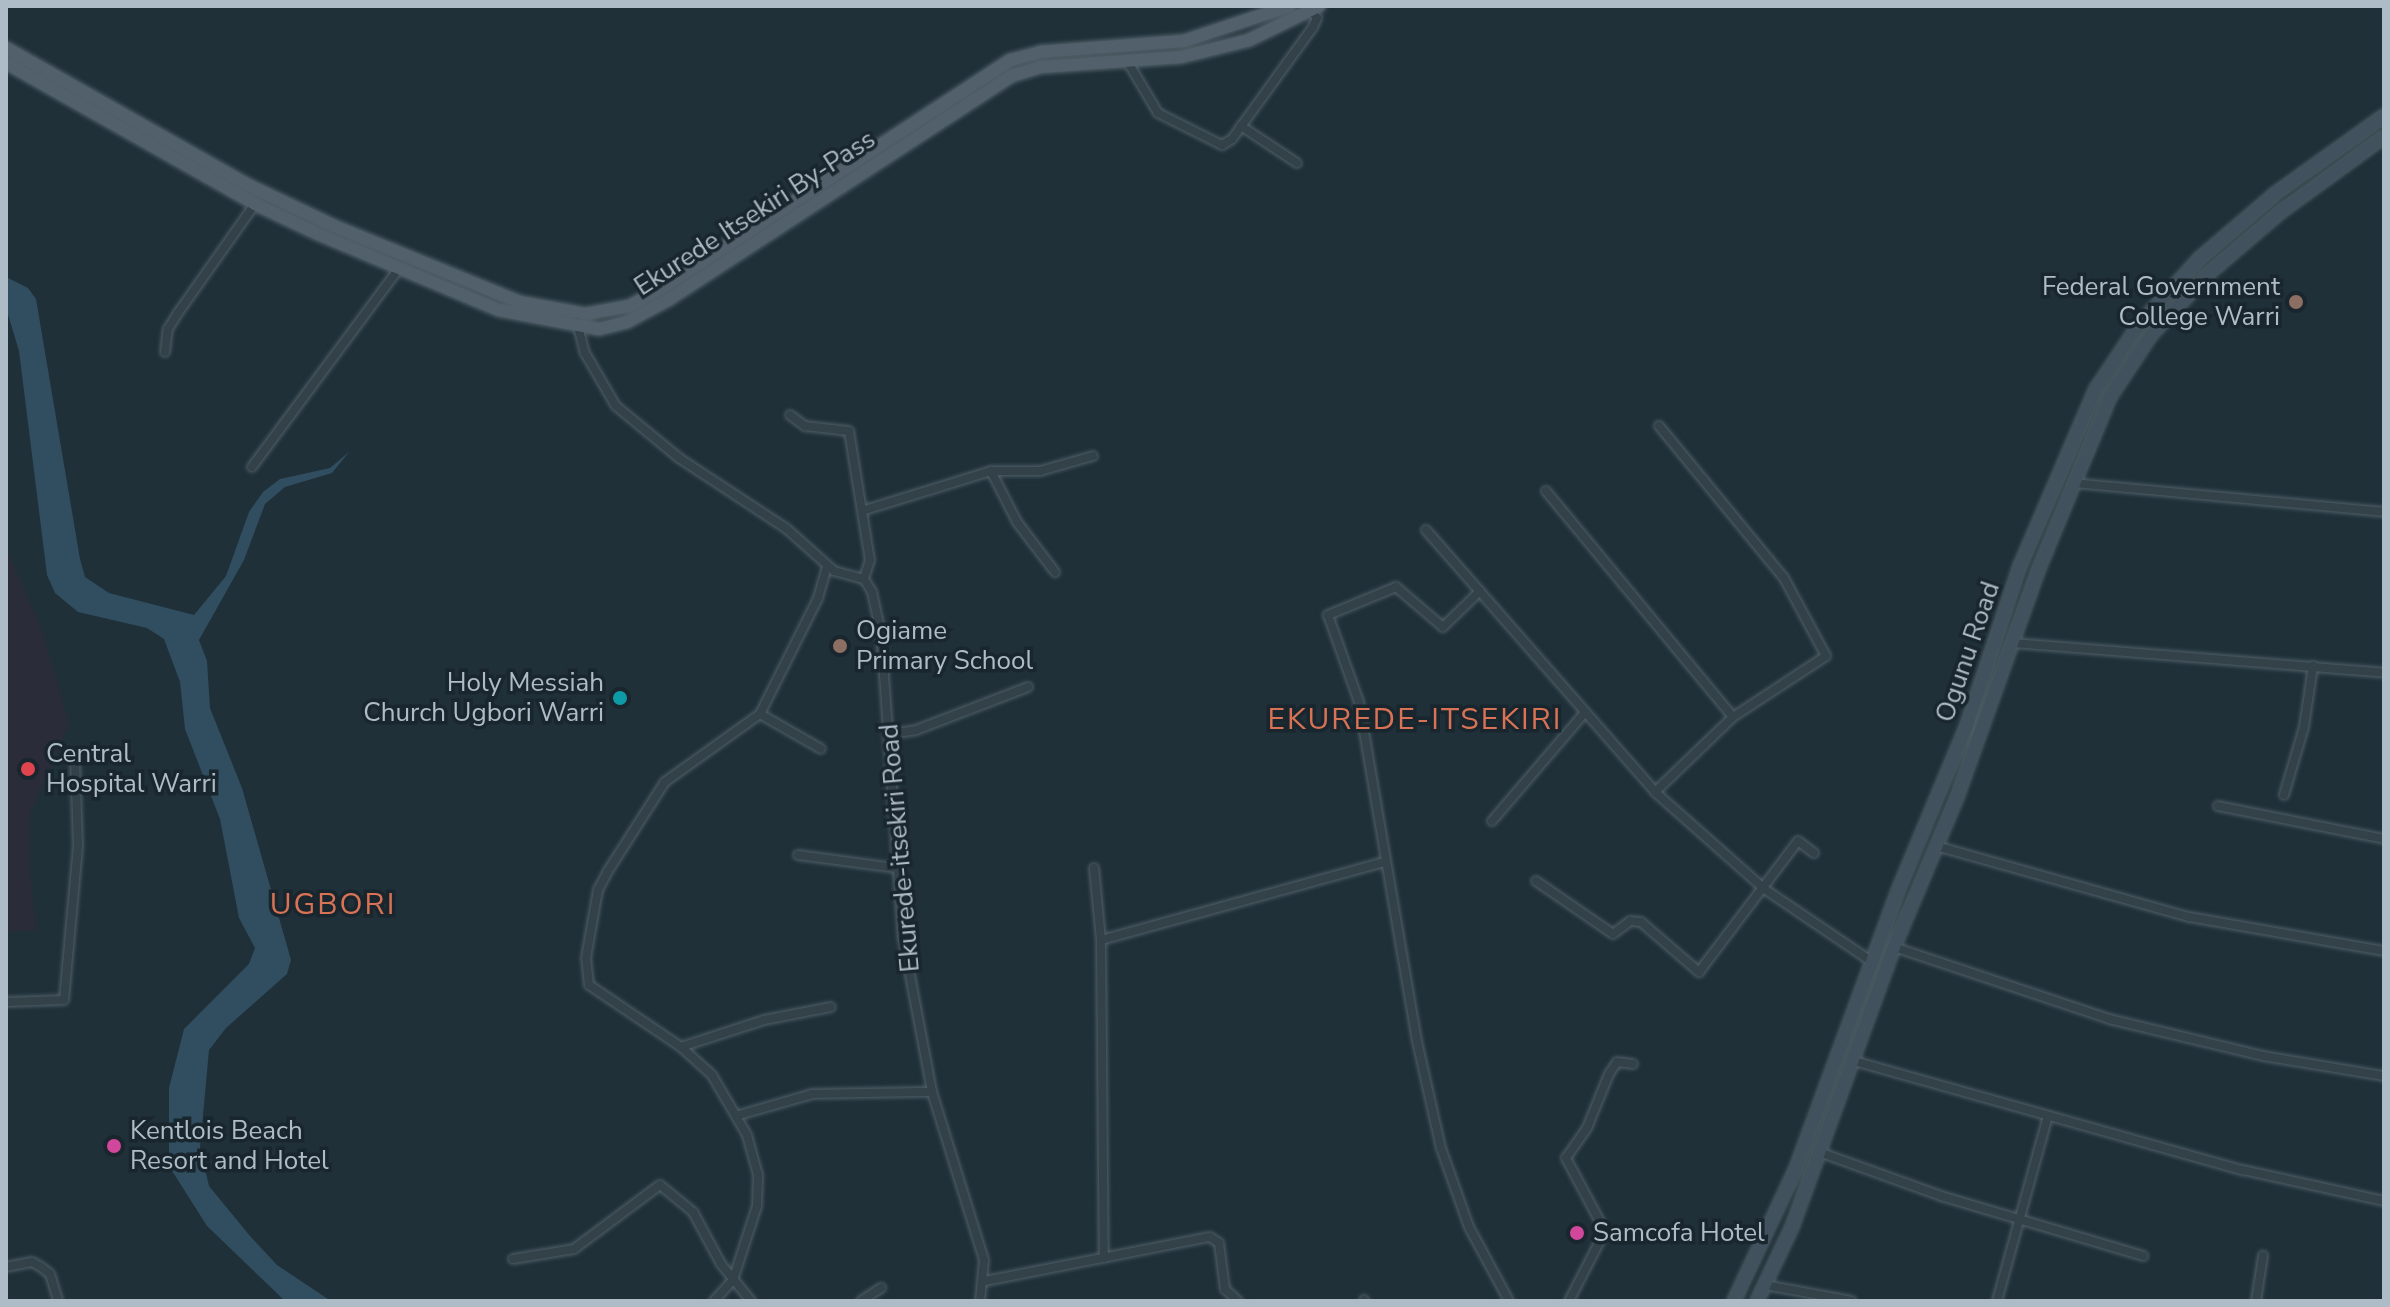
<!DOCTYPE html>
<html>
<head>
<meta charset="utf-8">
<style>
	body { margin:0 }
	#map { position:relative; width:2390px; height:1307px; overflow:hidden; background:#1f3039; font-family:"Nunito Sans",sans-serif }
	div>[style] { position:absolute }
	.medical>* { inset:0; background:#2b2c3a }
	.water>* { inset:0; background:#304e5f }
	.roads { filter:drop-shadow(0 0 2px #505f67) drop-shadow(0 0 2px #505f67) }
	.minor>* { height:8px; margin:-4px; padding:0 4px; transform-origin:4px; border-radius:4px; background:#334149 }
	.secondary>* { height:12px; margin:-6px; padding:0 6px; transform-origin:6px; border-radius:6px; background:#41515d }
	.primary>* { height:12px; margin:-6px; padding:0 6px; transform-origin:6px; border-radius:6px; background:#51606a }
	.dots>* { width:22px; height:22px; translate:-50% -50%; box-sizing:border-box; border:4px solid #19262e; border-radius:50% }
	span { translate:-50% -50%; white-space:nowrap; text-align:center; line-height:1.15; -webkit-text-stroke:7px #19262e; paint-order:stroke }
	.street-label { font-size:26px; color:#adbcc6 }
	.poi-label { font-size:26px; color:#adbcc6 }
	.right { translate:-100% -50%; text-align:right }
	.left { translate:0 -50%; text-align:left }
	.quarter-label { font-size:30px; color:#d97355; letter-spacing:2px }
	.frame { position:absolute; inset:0; border:8px solid #adbcc6; pointer-events:none }
</style>
</head>
<body>
<div id="map">
	<div class="medical">
		<div style="clip-path:polygon(6px 548px,41px 628px,69px 723px,30px 814px,29px 862px,36px 930px,6px 932px)"></div>
	</div>
	<div class="water">
		<div style="clip-path:polygon(6px 277px,28px 288px,36px 299px,80px 559px,85px 577px,109px 593px,194px 615px,226px 576px,249px 512px,263px 492px,280px 479px,330px 468px,349px 452px,332px 473px,285px 487px,265px 504px,244px 560px,199px 640px,207px 661px,210px 708px,242px 788px,291px 960px,287px 974px,226px 1028px,209px 1050px,200px 1148px,209px 1186px,250px 1236px,277px 1265px,331px 1301px,285px 1301px,207px 1226px,169px 1166px,169px 1088px,184px 1029px,249px 964px,255px 948px,239px 918px,220px 819px,185px 729px,180px 682px,164px 639px,147px 628px,78px 612px,55px 593px,47px 575px,19px 351px,6px 308px)"></div>
	</div>
	<div class="roads">
		<div class="minor">
			<div style="left:1129px;top:64px;width:57px;rotate:59.4deg"></div>
			<div style="left:1158px;top:113px;width:72px;rotate:26.6deg"></div>
			<div style="left:1222px;top:145px;width:12px;rotate:-31deg"></div>
			<div style="left:1232px;top:139px;width:138px;rotate:-54.1deg"></div>
			<div style="left:1313px;top:27px;width:10px;rotate:-66deg"></div>
			<div style="left:1317px;top:18px;width:9px;rotate:-131deg"></div>
			<div style="left:1241px;top:126px;width:67px;rotate:33.5deg"></div>
			<div style="left:577px;top:322px;width:32px;rotate:76deg"></div>
			<div style="left:585px;top:353px;width:61px;rotate:59.7deg"></div>
			<div style="left:616px;top:406px;width:82px;rotate:39.5deg"></div>
			<div style="left:679px;top:458px;width:129px;rotate:33.3deg"></div>
			<div style="left:787px;top:529px;width:63px;rotate:41.8deg"></div>
			<div style="left:834px;top:571px;width:31px;rotate:15deg"></div>
			<div style="left:165px;top:352px;width:23px;rotate:-83deg"></div>
			<div style="left:168px;top:329px;width:19px;rotate:-58deg"></div>
			<div style="left:178px;top:313px;width:133px;rotate:-54.8deg"></div>
			<div style="left:790px;top:415px;width:19px;rotate:36deg"></div>
			<div style="left:805px;top:426px;width:44px;rotate:6.5deg"></div>
			<div style="left:849px;top:431px;width:131px;rotate:80.8deg"></div>
			<div style="left:870px;top:560px;width:20px;rotate:108deg"></div>
			<div style="left:252px;top:467px;width:245px;rotate:-53.5deg"></div>
			<div style="left:991px;top:471px;width:57px;rotate:63deg"></div>
			<div style="left:1017px;top:522px;width:63px;rotate:52.8deg"></div>
			<div style="left:2073px;top:483px;width:312px;rotate:5.3deg"></div>
			<div style="left:1546px;top:491px;width:293px;rotate:50.4deg"></div>
			<div style="left:865px;top:510px;width:132px;rotate:-17.2deg"></div>
			<div style="left:991px;top:471px;width:49px"></div>
			<div style="left:1040px;top:471px;width:55px;rotate:-15.8deg"></div>
			<div style="left:1426px;top:530px;width:348px;rotate:48.8deg"></div>
			<div style="left:1655px;top:792px;width:144px;rotate:41.6deg"></div>
			<div style="left:1763px;top:888px;width:130px;rotate:34.1deg"></div>
			<div style="left:864px;top:579px;width:15px;rotate:58deg"></div>
			<div style="left:872px;top:592px;width:42px;rotate:77.6deg"></div>
			<div style="left:881px;top:633px;width:306px;rotate:85.9deg"></div>
			<div style="left:903px;top:938px;width:157px;rotate:79.3deg"></div>
			<div style="left:932px;top:1092px;width:176px;rotate:72.8deg"></div>
			<div style="left:984px;top:1260px;width:41px;rotate:95.6deg"></div>
			<div style="left:1480px;top:591px;width:52px;rotate:135.8deg"></div>
			<div style="left:1443px;top:627px;width:62px;rotate:-139.6deg"></div>
			<div style="left:1396px;top:587px;width:74px;rotate:157.6deg"></div>
			<div style="left:1328px;top:615px;width:92px;rotate:70.4deg"></div>
			<div style="left:1359px;top:702px;width:344px;rotate:80.3deg"></div>
			<div style="left:1417px;top:1041px;width:110px;rotate:77.4deg"></div>
			<div style="left:1441px;top:1148px;width:84px;rotate:70.5deg"></div>
			<div style="left:1469px;top:1227px;width:84px;rotate:61.6deg"></div>
			<div style="left:2014px;top:643px;width:371px;rotate:4.6deg"></div>
			<div style="left:760px;top:714px;width:70px;rotate:29.8deg"></div>
			<div style="left:889px;top:734px;width:27px;rotate:-8deg"></div>
			<div style="left:916px;top:730px;width:120px;rotate:-21deg"></div>
			<div style="left:1655px;top:792px;width:108px;rotate:-43.9deg"></div>
			<div style="left:1733px;top:717px;width:111px;rotate:-33.3deg"></div>
			<div style="left:1826px;top:656px;width:89px;rotate:-118.3deg"></div>
			<div style="left:1784px;top:578px;width:197px;rotate:-129.4deg"></div>
			<div style="left:2284px;top:795px;width:71px;rotate:-73.6deg"></div>
			<div style="left:2304px;top:727px;width:62px;rotate:-81.6deg"></div>
			<div style="left:2218px;top:806px;width:169px;rotate:11.2deg"></div>
			<div style="left:1492px;top:821px;width:140px;rotate:-49.4deg"></div>
			<div style="left:1936px;top:846px;width:263px;rotate:15.7deg"></div>
			<div style="left:2189px;top:917px;width:198px;rotate:9.9deg"></div>
			<div style="left:798px;top:855px;width:99px;rotate:7.6deg"></div>
			<div style="left:1094px;top:868px;width:72px;rotate:84.4deg"></div>
			<div style="left:1101px;top:940px;width:318px;rotate:89.5deg"></div>
			<div style="left:1536px;top:881px;width:93px;rotate:34.5deg"></div>
			<div style="left:1613px;top:934px;width:21px;rotate:-37deg"></div>
			<div style="left:1630px;top:921px;width:11px;rotate:5deg"></div>
			<div style="left:1641px;top:922px;width:77px;rotate:40.8deg"></div>
			<div style="left:1699px;top:972px;width:164px;rotate:-52.9deg"></div>
			<div style="left:1798px;top:841px;width:20px;rotate:37deg"></div>
			<div style="left:1101px;top:940px;width:295px;rotate:-15.4deg"></div>
			<div style="left:1894px;top:947px;width:227px;rotate:18.5deg"></div>
			<div style="left:2109px;top:1019px;width:158px;rotate:13.5deg"></div>
			<div style="left:2263px;top:1056px;width:123px;rotate:9.4deg"></div>
			<div style="left:6px;top:1002px;width:58px;rotate:-2deg"></div>
			<div style="left:64px;top:1000px;width:156px;rotate:-84.8deg"></div>
			<div style="left:78px;top:845px;width:85px;rotate:-92deg"></div>
			<div style="left:681px;top:1047px;width:87px;rotate:-18deg"></div>
			<div style="left:764px;top:1020px;width:68px;rotate:-11deg"></div>
			<div style="left:1854px;top:1061px;width:404px;rotate:15.7deg"></div>
			<div style="left:2243px;top:1170px;width:144px;rotate:12.4deg"></div>
			<div style="left:739px;top:1115px;width:76px;rotate:-16deg"></div>
			<div style="left:812px;top:1094px;width:120px;rotate:-1deg"></div>
			<div style="left:1819px;top:1152px;width:130px;rotate:19.8deg"></div>
			<div style="left:1941px;top:1196px;width:211px;rotate:16.5deg"></div>
			<div style="left:513px;top:1259px;width:62px;rotate:-9.3deg"></div>
			<div style="left:574px;top:1249px;width:107px;rotate:-36.7deg"></div>
			<div style="left:660px;top:1185px;width:43px;rotate:39.3deg"></div>
			<div style="left:693px;top:1212px;width:59px;rotate:61.7deg"></div>
			<div style="left:721px;top:1264px;width:48px;rotate:51deg"></div>
			<div style="left:6px;top:1267px;width:26px;rotate:-11deg"></div>
			<div style="left:32px;top:1262px;width:10px;rotate:29deg"></div>
			<div style="left:41px;top:1267px;width:11px;rotate:38deg"></div>
			<div style="left:50px;top:1274px;width:28px;rotate:73deg"></div>
			<div style="left:985px;top:1281px;width:229px;rotate:-11.1deg"></div>
			<div style="left:1210px;top:1237px;width:11px;rotate:34deg"></div>
			<div style="left:1219px;top:1243px;width:46px;rotate:82.6deg"></div>
			<div style="left:1225px;top:1289px;width:18px;rotate:43deg"></div>
			<div style="left:1765px;top:1285px;width:88px;rotate:10.4deg"></div>
			<div style="left:1364px;top:1300px;width:1px;rotate:45deg"></div>
			<div style="left:714px;top:1301px;width:28px;rotate:-48deg"></div>
			<div style="left:733px;top:1280px;width:78px;rotate:-72deg"></div>
			<div style="left:757px;top:1206px;width:31px;rotate:-88deg"></div>
			<div style="left:758px;top:1175px;width:41px;rotate:-105.4deg"></div>
			<div style="left:747px;top:1135px;width:69px;rotate:-120.3deg"></div>
			<div style="left:712px;top:1075px;width:42px;rotate:-137.9deg"></div>
			<div style="left:681px;top:1047px;width:111px;rotate:-146deg"></div>
			<div style="left:589px;top:985px;width:27px;rotate:-96deg"></div>
			<div style="left:586px;top:958px;width:69px;rotate:-80deg"></div>
			<div style="left:598px;top:890px;width:21px;rotate:-62deg"></div>
			<div style="left:608px;top:871px;width:106px;rotate:-57.4deg"></div>
			<div style="left:665px;top:782px;width:117px;rotate:-35.6deg"></div>
			<div style="left:760px;top:714px;width:130px;rotate:-63.4deg"></div>
			<div style="left:818px;top:598px;width:33px;rotate:-74deg"></div>
			<div style="left:861px;top:1301px;width:24px;rotate:-33deg"></div>
			<div style="left:1569px;top:1301px;width:79px;rotate:-62.8deg"></div>
			<div style="left:1605px;top:1231px;width:83px;rotate:-118.1deg"></div>
			<div style="left:1566px;top:1158px;width:37px;rotate:-55deg"></div>
			<div style="left:1587px;top:1128px;width:58px;rotate:-67.8deg"></div>
			<div style="left:1609px;top:1074px;width:14px;rotate:-56deg"></div>
			<div style="left:1617px;top:1062px;width:16px;rotate:7deg"></div>
			<div style="left:1997px;top:1301px;width:192px;rotate:-74.6deg"></div>
			<div style="left:2256px;top:1301px;width:46px;rotate:-81.2deg"></div>
		</div>
		<div class="secondary">
			<div style="left:1734px;top:1301px;width:144px;rotate:-64.9deg"></div>
			<div style="left:1795px;top:1171px;width:298px;rotate:-69.8deg"></div>
			<div style="left:1898px;top:891px;width:177px;rotate:-67.4deg"></div>
			<div style="left:1966px;top:728px;width:171px;rotate:-71.6deg"></div>
			<div style="left:2020px;top:566px;width:193px;rotate:-66.8deg"></div>
			<div style="left:2096px;top:389px;width:76px;rotate:-56.3deg"></div>
			<div style="left:2138px;top:326px;width:91px;rotate:-47.7deg"></div>
			<div style="left:2199px;top:259px;width:100px;rotate:-40.5deg"></div>
			<div style="left:2275px;top:194px;width:134px;rotate:-35.6deg"></div>
			<div style="left:1757px;top:1301px;width:82px;rotate:-64.7deg"></div>
			<div style="left:1792px;top:1227px;width:298px;rotate:-70deg"></div>
			<div style="left:1894px;top:947px;width:163px;rotate:-67.2deg"></div>
			<div style="left:1957px;top:797px;width:238px;rotate:-70.3deg"></div>
			<div style="left:2037px;top:573px;width:191px;rotate:-67.5deg"></div>
			<div style="left:2110px;top:397px;width:74px;rotate:-56.5deg"></div>
			<div style="left:2151px;top:335px;width:83px;rotate:-46.9deg"></div>
			<div style="left:2208px;top:274px;width:99px;rotate:-40.5deg"></div>
			<div style="left:2283px;top:210px;width:125px;rotate:-35.9deg"></div>
		</div>
		<div class="primary">
			<div style="left:6px;top:48px;width:278px;rotate:29.5deg"></div>
			<div style="left:248px;top:185px;width:95px;rotate:25.5deg"></div>
			<div style="left:334px;top:226px;width:200px;rotate:22.3deg"></div>
			<div style="left:519px;top:302px;width:68px;rotate:10.2deg"></div>
			<div style="left:586px;top:314px;width:45px;rotate:-10.3deg"></div>
			<div style="left:630px;top:306px;width:40px;rotate:-29.7deg"></div>
			<div style="left:665px;top:286px;width:413px;rotate:-33.2deg"></div>
			<div style="left:1011px;top:60px;width:30px;rotate:-15deg"></div>
			<div style="left:1040px;top:52px;width:144px;rotate:-4.4deg"></div>
			<div style="left:1184px;top:41px;width:111px;rotate:-18.4deg"></div>
			<div style="left:6px;top:63px;width:286px;rotate:29.5deg"></div>
			<div style="left:255px;top:204px;width:70px;rotate:25.5deg"></div>
			<div style="left:318px;top:234px;width:196px;rotate:22.8deg"></div>
			<div style="left:499px;top:310px;width:102px;rotate:10.8deg"></div>
			<div style="left:599px;top:329px;width:29px;rotate:-14deg"></div>
			<div style="left:627px;top:322px;width:47px;rotate:-28.2deg"></div>
			<div style="left:668px;top:300px;width:410px;rotate:-33.1deg"></div>
			<div style="left:1011px;top:76px;width:30px;rotate:-17deg"></div>
			<div style="left:1040px;top:67px;width:141px;rotate:-4.1deg"></div>
			<div style="left:1181px;top:57px;width:70px;rotate:-14deg"></div>
			<div style="left:1249px;top:40px;width:78px;rotate:-25.9deg"></div>
		</div>
	</div>
	<div class="dots">
		<div style="left:2296px;top:302px;background:#8d6e63"></div>
		<div style="left:840px;top:646px;background:#8d6e63"></div>
		<div style="left:620px;top:698px;background:#0f9aa8"></div>
		<div style="left:28px;top:769px;background:#e0444e"></div>
		<div style="left:114px;top:1146px;background:#d1479c"></div>
		<div style="left:1577px;top:1233px;background:#d1479c"></div>
	</div>
	<div class="street-label">
		<span style="left:755px;top:213px;rotate:-33deg">Ekurede Itsekiri By-Pass</span>
		<span style="left:1968px;top:652px;rotate:-71deg">Ogunu Road</span>
		<span style="left:900px;top:848px;rotate:-95deg">Ekurede-itsekiri Road</span>
	</div>
	<div class="poi-label">
		<span class="right" style="left:2280px;top:302px">Federal Government<br>College Warri</span>
		<span class="left" style="left:856px;top:646px">Ogiame<br>Primary School</span>
		<span class="right" style="left:604px;top:698px">Holy Messiah<br>Church Ugbori Warri</span>
		<span class="left" style="left:46px;top:769px">Central<br>Hospital Warri</span>
		<span class="left" style="left:130px;top:1146px">Kentlois Beach<br>Resort and Hotel</span>
		<span class="left" style="left:1593px;top:1233px">Samcofa Hotel</span>
	</div>
	<div class="quarter-label">
		<span style="left:1415px;top:720px">EKUREDE-ITSEKIRI</span>
		<span style="left:333px;top:905px">UGBORI</span>
	</div>
	<div class="frame"></div>
</div>
</body>
</html>
